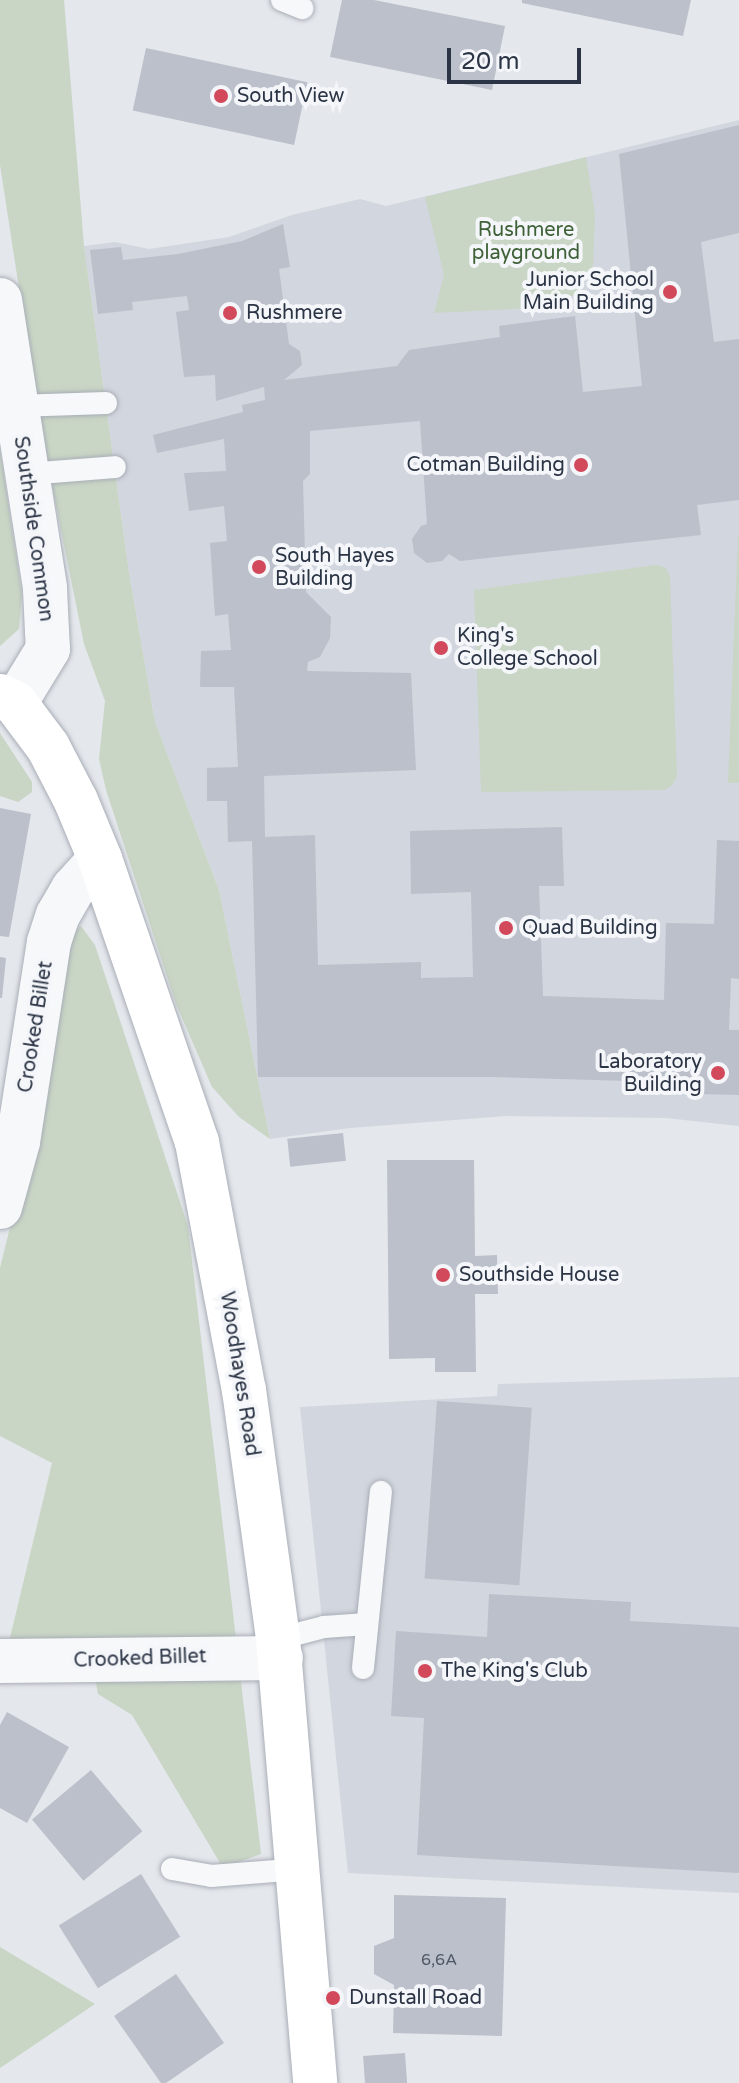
<!DOCTYPE html>
<html>
<head>
<meta charset="utf-8">
<style>
	body { margin:0 }
	#map { position:relative; width:739px; height:2083px; overflow:hidden; background:#e4e7ec; font-family:"Varela Round",sans-serif }
	div>[style] { position:absolute }
	.built>* { inset:0; background:#d2d6de }
	.green>* { inset:0; background:#c9d6c5 }
	.building>* { inset:0; background:#bbc0ca; transform-origin:0 0 }
	.roads { filter:drop-shadow(0 0 2px #a9aeb7) drop-shadow(0 0 2px #a9aeb7) }
	.service>* { height:22px; margin:-11px; padding:0 11px; transform-origin:11px; border-radius:11px; background:#f7f8fa }
	.minor>* { height:44px; margin:-22px; padding:0 22px; transform-origin:22px; border-radius:22px; background:#f7f8fa }
	.tertiary>* { height:44px; margin:-22px; padding:0 22px; transform-origin:22px; border-radius:22px; background:#f7f8fa }
	.secondary>* { height:44px; margin:-22px; padding:0 22px; transform-origin:22px; border-radius:22px; background:#fff }
	.dots>* { width:22px; height:22px; translate:-50% -50%; box-sizing:border-box; border:4px solid #f4f6f9; border-radius:50% }
	span { translate:-50% -50%; white-space:nowrap; text-align:center; line-height:1.15; -webkit-text-stroke:8px #f4f6f9; paint-order:stroke }
	.number-label { font-size:16px; color:#4f5766 }
	.number-label span { -webkit-text-stroke-width:0 }
	.poi-label { font-size:20px; color:#2b3445 }
	.left { translate:0 -50%; text-align:left }
	.right { translate:-100% -50%; text-align:right }
	.park-label { font-size:20px; color:#3f6138 }
	.street-label { font-size:20px; color:#2b3445 }
	.scale { position:absolute; left:447px; top:48px; width:134px; height:36px; box-sizing:border-box; border:4px solid #2b3445; border-top:0; padding-left:10px; font-size:24px; line-height:28px; white-space:nowrap; color:#2b3445; -webkit-text-stroke:6px #f4f6f9; paint-order:stroke }
</style>
</head>
<body>
<div id="map">
	<div class="built">
		<div style="clip-path:polygon(739px 120px,739px 1126px,666px 1118px,506px 1116px,350px 1128px,270px 1139px,219px 890px,155px 722px,129px 573px,84px 246px,115px 242px,149px 249px,229px 237px,292px 215px,360px 199px,386px 206px)"></div>
		<div style="clip-path:polygon(739px 1377px,739px 1893px,348px 1873px,300px 1407px,497px 1396px,498px 1384px)"></div>
	</div>
	<div class="green">
		<div style="clip-path:polygon(0 0,64px 0,84px 246px,129px 573px,155px 722px,219px 890px,270px 1139px,239px 1117px,212px 1087px,176px 1004px,106px 790px,99px 759px,105px 701px,84px 644px,41px 431px,0 165px)"></div>
		<div style="clip-path:polygon(586px 157px,595px 214px,593px 265px,579px 292px,552px 307px,434px 313px,444px 275px,425px 197px)"></div>
		<div style="clip-path:polygon(0 449px,22px 594px,19px 629px,0 646px)"></div>
		<div style="clip-path:polygon(738px 536px,739px 536px,739px 783px,728px 783px)"></div>
		<div style="clip-path:polygon(656px 565px,665px 567px,670px 576px,677px 777px,672px 785px,665px 790px,481px 792px,474px 590px)"></div>
		<div style="clip-path:polygon(0 733px,32px 782px,32px 792px,18px 802px,0 796px)"></div>
		<div style="clip-path:polygon(81px 926px,95px 945px,188px 1226px,261px 1854px,223px 1868px,132px 1715px,98px 1694px,90px 1649px,8px 1646px,52px 1463px,0 1436px,0 1268px,20px 1187px,62px 941px)"></div>
		<div style="clip-path:polygon(0 1947px,95px 2004px,0 2068px)"></div>
	</div>
	<div class="building">
		<div style="clip-path:polygon(342px 0,374px 0,505px 26px,492px 90px,330px 57px)"></div>
		<div style="clip-path:polygon(522px 0,691px 0,683px 36px,522px 3px)"></div>
		<div style="left:146px;top:48px;width:165px;height:64px;rotate:12deg"></div>
		<div style="clip-path:polygon(739px 125px,739px 233px,701px 242px,714px 342px,739px 339px,739px 500px,697px 505px,701px 535px,460px 561px,449px 554px,442px 561px,427px 563px,414px 553px,412px 539px,421px 526px,427px 524px,420px 421px,310px 431px,310px 474px,303px 481px,306px 592px,331px 617px,330px 638px,320px 657px,308px 662px,307px 671px,411px 673px,416px 770px,264px 776px,265px 837px,315px 835px,318px 965px,421px 962px,421px 978px,473px 977px,471px 892px,411px 894px,410px 831px,562px 827px,564px 886px,539px 886px,543px 996px,664px 1000px,666px 923px,714px 924px,717px 840px,739px 841px,739px 979px,731px 978px,729px 1030px,739px 1030px,739px 1095px,696px 1094px,697px 1083px,492px 1077px,258px 1077px,252px 841px,228px 842px,227px 801px,207px 801px,207px 768px,238px 767px,234px 687px,200px 687px,201px 651px,231px 650px,228px 614px,215px 616px,210px 543px,227px 541px,224px 506px,189px 511px,184px 473px,226px 471px,224px 439px,157px 453px,153px 435px,243px 412px,242px 405px,265px 400px,264px 387px,216px 401px,215px 375px,184px 377px,176px 312px,189px 310px,187px 296px,132px 302px,133px 310px,98px 314px,90px 250px,121px 247px,123px 260px,178px 254px,242px 241px,283px 224px,290px 267px,279px 269px,289px 344px,300px 351px,302px 365px,284px 380px,397px 366px,409px 350px,500px 337px,499px 326px,575px 316px,583px 392px,642px 386px,619px 154px)"></div>
		<div style="clip-path:polygon(0 808px,31px 814px,9px 937px,0 936px)"></div>
		<div style="clip-path:polygon(0 957px,6px 958px,2px 998px,0 998px)"></div>
		<div style="left:343px;top:1133px;width:28px;height:56px;rotate:84deg"></div>
		<div style="clip-path:polygon(387px 1160px,474px 1160px,475px 1256px,497px 1255px,498px 1294px,475px 1294px,476px 1372px,435px 1372px,435px 1358px,389px 1359px)"></div>
		<div style="left:437px;top:1401px;width:95px;height:178px;rotate:4deg"></div>
		<div style="clip-path:polygon(489px 1594px,631px 1602px,630px 1621px,739px 1627px,739px 1873px,417px 1855px,424px 1718px,391px 1716px,396px 1631px,487px 1637px)"></div>
		<div style="clip-path:polygon(7px 1712px,69px 1747px,27px 1823px,0 1808px,0 1725px)"></div>
		<div style="left:91px;top:1770px;width:80px;height:77px;rotate:50deg"></div>
		<div style="left:141px;top:1874px;width:74px;height:97px;rotate:58deg"></div>
		<div style="clip-path:polygon(394px 1895px,506px 1898px,502px 2036px,393px 2033px,394px 1985px,374px 1974px,374px 1946px,394px 1938px)"></div>
		<div style="clip-path:polygon(176px 1974px,224px 2043px,166px 2083px,161px 2083px,114px 2016px)"></div>
		<div style="left:405px;top:2053px;width:30px;height:42px;rotate:86deg"></div>
	</div>
	<div class="roads">
		<div class="service">
			<div style="left:282px;top:0;width:22px;rotate:22deg"></div>
			<div style="left:16px;top:406px;width:90px;rotate:-1.9deg"></div>
			<div style="left:27px;top:474px;width:88px;rotate:-4.5deg"></div>
			<div style="left:278px;top:1639px;width:48px;rotate:-14.6deg"></div>
			<div style="left:324px;top:1627px;width:43px;rotate:-4deg"></div>
			<div style="left:363px;top:1668px;width:177px;rotate:-84.2deg"></div>
			<div style="left:172px;top:1869px;width:40px;rotate:10deg"></div>
			<div style="left:211px;top:1876px;width:88px;rotate:-4.5deg"></div>
		</div>
		<div class="minor">
			<div style="left:0;top:1207px;width:67px;rotate:-74.5deg"></div>
			<div style="left:18px;top:1142px;width:202px;rotate:-81.2deg"></div>
			<div style="left:49px;top:942px;width:28px;rotate:-72deg"></div>
			<div style="left:58px;top:915px;width:30px;rotate:-60deg"></div>
			<div style="left:73px;top:889px;width:40px;rotate:-48deg"></div>
			<div style="left:0;top:1661px;width:281px;rotate:-0.6deg"></div>
		</div>
		<div class="tertiary">
			<div style="left:0;top:300px;width:292px;rotate:81.1deg"></div>
			<div style="left:45px;top:589px;width:42px;rotate:87.3deg"></div>
			<div style="left:47px;top:631px;width:18px;rotate:87deg"></div>
			<div style="left:48px;top:649px;width:63px;rotate:121.4deg"></div>
		</div>
		<div class="secondary">
			<div style="left:0;top:696px;width:17px;rotate:25deg"></div>
			<div style="left:15px;top:703px;width:55px;rotate:53.1deg"></div>
			<div style="left:48px;top:747px;width:61px;rotate:62.6deg"></div>
			<div style="left:76px;top:801px;width:63px;rotate:67.5deg"></div>
			<div style="left:100px;top:859px;width:299px;rotate:71.1deg"></div>
			<div style="left:197px;top:1142px;width:252px;rotate:79.3deg"></div>
			<div style="left:244px;top:1390px;width:251px;rotate:82.2deg"></div>
			<div style="left:278px;top:1639px;width:446px;rotate:85.2deg"></div>
		</div>
	</div>
	<div class="dots">
		<div style="left:221px;top:96px;background:#d1495b"></div>
		<div style="left:670px;top:292px;background:#d1495b"></div>
		<div style="left:230px;top:313px;background:#d1495b"></div>
		<div style="left:581px;top:465px;background:#d1495b"></div>
		<div style="left:259px;top:567px;background:#d1495b"></div>
		<div style="left:441px;top:648px;background:#d1495b"></div>
		<div style="left:506px;top:928px;background:#d1495b"></div>
		<div style="left:718px;top:1073px;background:#d1495b"></div>
		<div style="left:443px;top:1275px;background:#d1495b"></div>
		<div style="left:425px;top:1671px;background:#d1495b"></div>
		<div style="left:333px;top:1998px;background:#d1495b"></div>
	</div>
	<div class="number-label">
		<span style="left:439px;top:1960px">6,6A</span>
	</div>
	<div class="poi-label">
		<span class="left" style="left:237px;top:96px">South View</span>
		<span class="right" style="left:654px;top:292px">Junior School<br>Main Building</span>
		<span class="left" style="left:246px;top:313px">Rushmere</span>
		<span class="right" style="left:565px;top:465px">Cotman Building</span>
		<span class="left" style="left:275px;top:568px">South Hayes<br>Building</span>
		<span class="left" style="left:457px;top:648px">King's<br>College School</span>
		<span class="left" style="left:522px;top:928px">Quad Building</span>
		<span class="right" style="left:702px;top:1074px">Laboratory<br>Building</span>
		<span class="left" style="left:459px;top:1275px">Southside House</span>
		<span class="left" style="left:441px;top:1671px">The King's Club</span>
		<span class="left" style="left:349px;top:1998px">Dunstall Road</span>
	</div>
	<div class="park-label">
		<span style="left:526px;top:242px">Rushmere<br>playground</span>
	</div>
	<div class="street-label">
		<span style="left:33px;top:529px;rotate:82deg">Southside Common</span>
		<span style="left:36px;top:1027px;rotate:-81deg">Crooked Billet</span>
		<span style="left:239px;top:1374px;rotate:81deg">Woodhayes Road</span>
		<span style="left:140px;top:1659px;rotate:-2deg">Crooked Billet</span>
	</div>
	<div class="scale">20 m</div>
</div>
</body>
</html>
